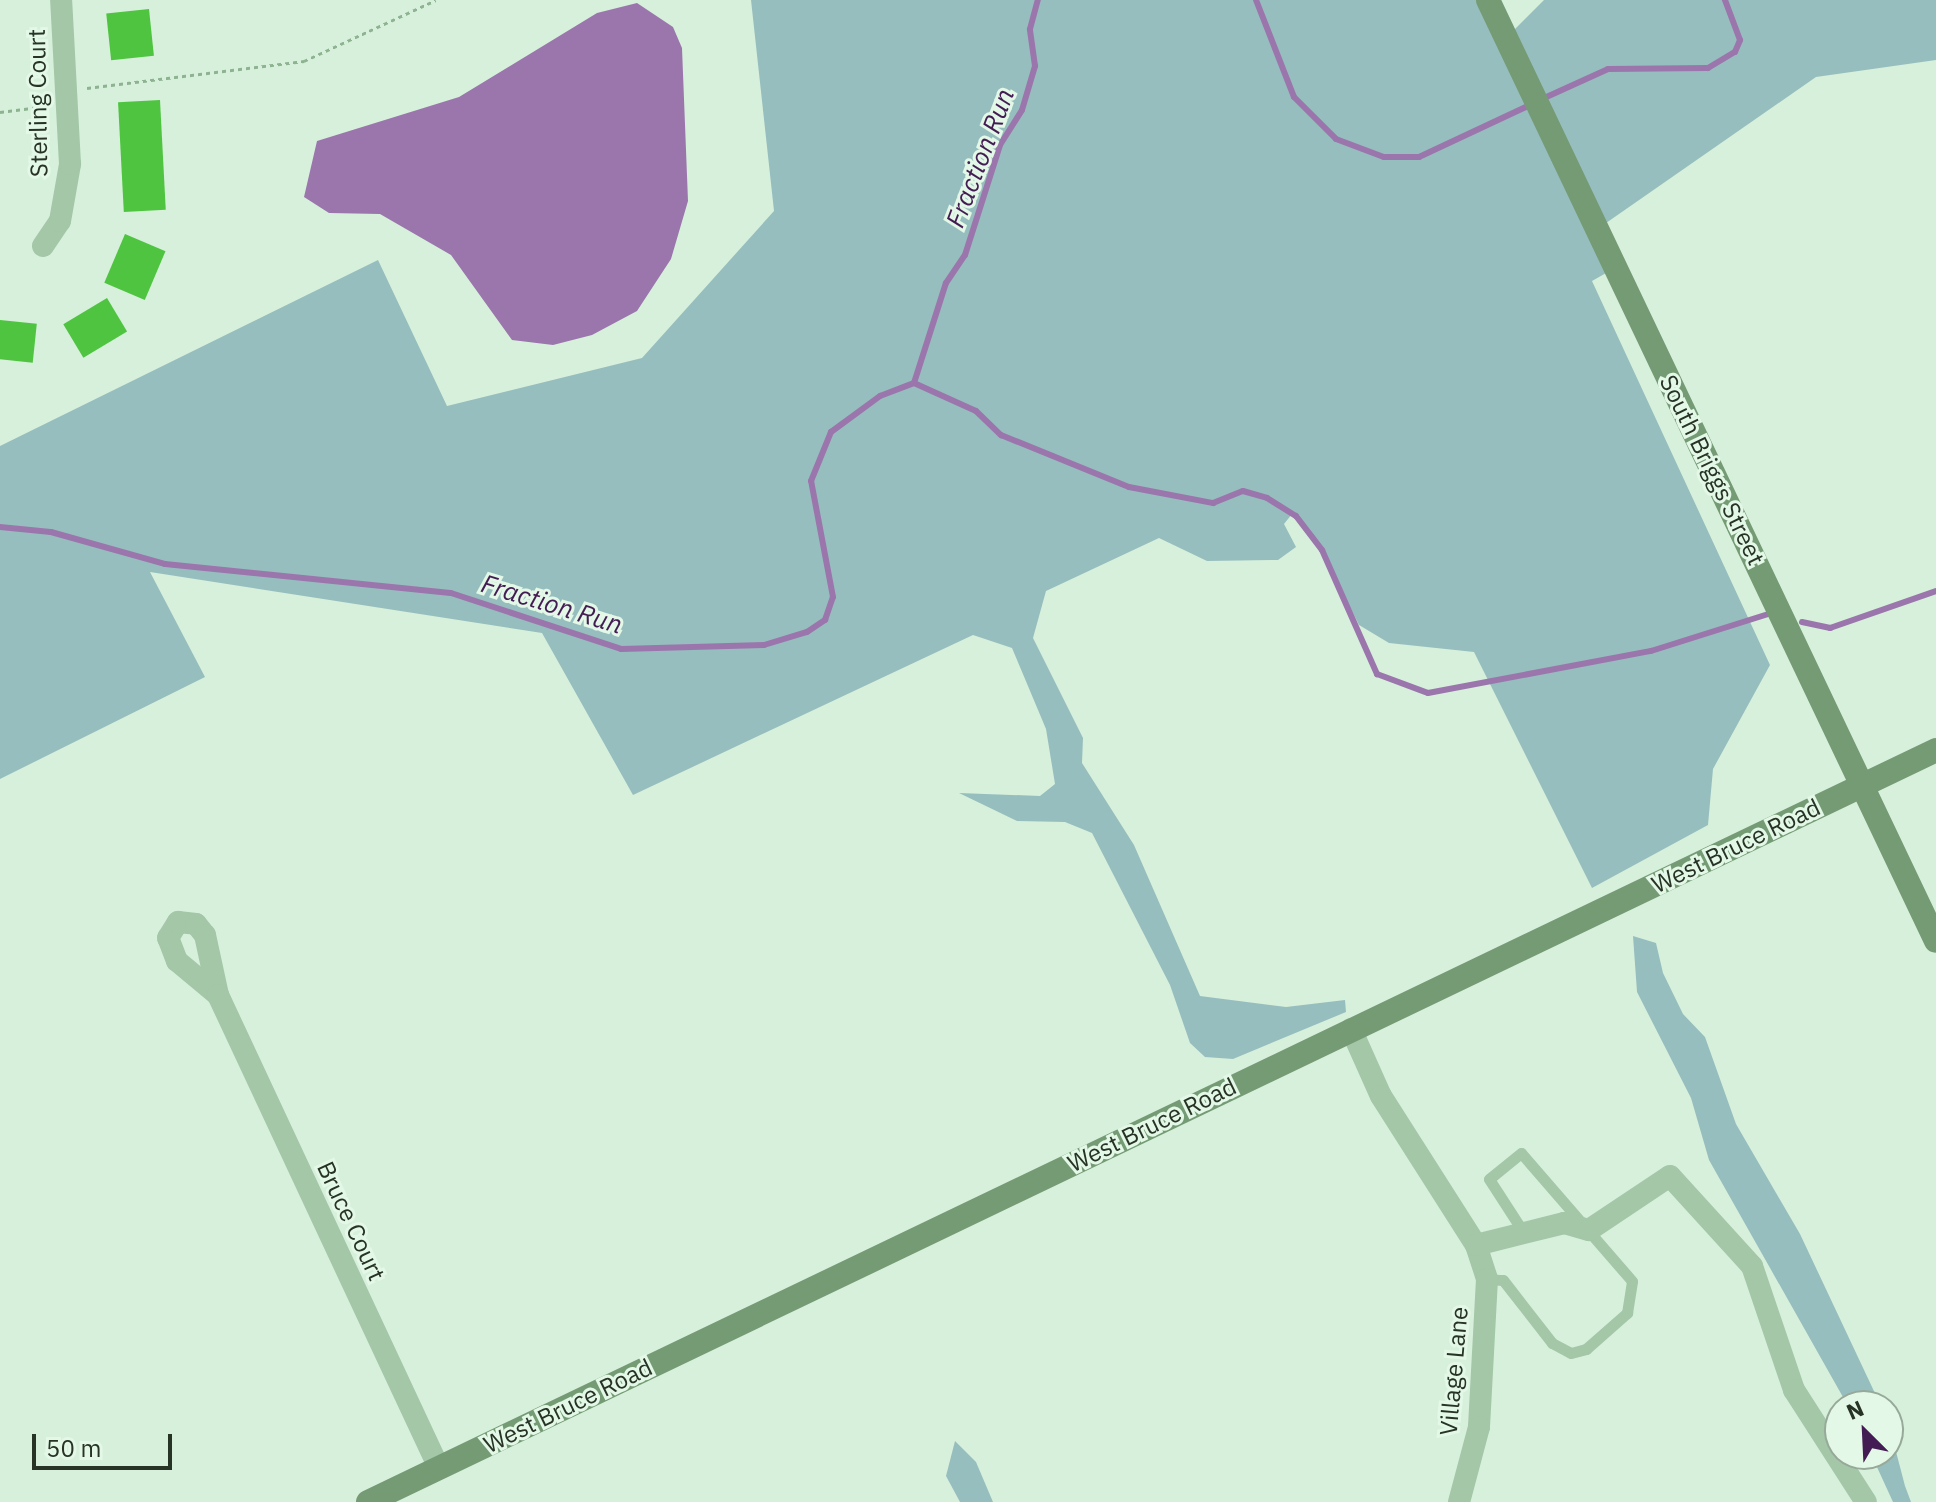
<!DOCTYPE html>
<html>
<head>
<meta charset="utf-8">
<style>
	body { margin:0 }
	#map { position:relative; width:1936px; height:1502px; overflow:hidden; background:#d7f0db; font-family:"IBM Plex Sans",sans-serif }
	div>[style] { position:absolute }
	.green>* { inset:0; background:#97bebe }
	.water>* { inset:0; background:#9b76ac }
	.stream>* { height:6px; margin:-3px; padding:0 3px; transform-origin:3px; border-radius:3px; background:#9b76ac }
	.building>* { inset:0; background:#4fc441; transform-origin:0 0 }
	.path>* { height:3px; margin-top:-1.5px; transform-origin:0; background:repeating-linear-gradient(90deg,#8eb391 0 4px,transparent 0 8px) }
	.lane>* { height:11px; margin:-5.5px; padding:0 5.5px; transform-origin:5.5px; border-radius:5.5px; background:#a3c7a7 }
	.street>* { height:22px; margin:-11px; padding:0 11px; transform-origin:11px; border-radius:11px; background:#a3c7a7 }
	.secondary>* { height:24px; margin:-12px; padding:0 12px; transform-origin:12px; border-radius:12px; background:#759b75 }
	span { translate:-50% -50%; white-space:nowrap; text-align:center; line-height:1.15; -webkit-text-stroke:6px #e3f8e7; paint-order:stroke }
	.street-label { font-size:24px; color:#263325 }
	.water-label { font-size:26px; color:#431c53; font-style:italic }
	.north { position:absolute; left:1824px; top:1390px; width:80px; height:80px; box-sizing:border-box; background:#e3f8e7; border:2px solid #97a999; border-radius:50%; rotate:336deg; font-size:22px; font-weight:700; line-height:32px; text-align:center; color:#263325 }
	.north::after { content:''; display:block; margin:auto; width:28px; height:36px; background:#431c53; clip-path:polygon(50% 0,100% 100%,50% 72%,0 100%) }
	.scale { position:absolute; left:32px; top:1434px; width:140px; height:36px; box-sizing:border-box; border:4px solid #263325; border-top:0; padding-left:10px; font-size:24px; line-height:28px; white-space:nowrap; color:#263325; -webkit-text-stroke:6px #e3f8e7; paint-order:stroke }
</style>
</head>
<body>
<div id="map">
	<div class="green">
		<div style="clip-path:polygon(751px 0,1488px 0,1506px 38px,1544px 0,1936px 0,1936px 60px,1816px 77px,1596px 230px,1615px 268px,1592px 281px,1770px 665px,1713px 769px,1708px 825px,1592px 888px,1474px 652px,1389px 643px,1359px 625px,1322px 550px,1292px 514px,1284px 524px,1296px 547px,1278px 560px,1207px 561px,1159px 538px,1046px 591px,1033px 638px,1083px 738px,1082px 763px,1134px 845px,1200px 996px,1286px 1007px,1345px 1000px,1346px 1012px,1233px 1059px,1205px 1057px,1190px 1043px,1170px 985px,1092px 833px,1065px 822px,1017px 821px,959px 793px,1040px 796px,1055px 784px,1046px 729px,1012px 648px,973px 635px,633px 795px,542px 633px,150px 572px,205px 677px,0 779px,0 446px,378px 260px,447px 406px,642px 358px,774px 211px)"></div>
		<div style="clip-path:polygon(1633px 936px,1656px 943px,1663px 973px,1683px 1014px,1705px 1037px,1736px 1124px,1800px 1234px,1881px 1406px,1848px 1406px,1709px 1160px,1691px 1098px,1637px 992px)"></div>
		<div style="clip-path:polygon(1888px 1421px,1905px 1486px,1911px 1502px,1893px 1502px,1871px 1454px,1888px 1454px)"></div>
		<div style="clip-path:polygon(955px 1441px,976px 1462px,993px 1502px,960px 1502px,946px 1476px)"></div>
	</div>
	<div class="water">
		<div style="clip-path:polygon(637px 3px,673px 27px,682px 48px,688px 201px,671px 259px,637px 311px,592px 335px,553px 345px,512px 340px,451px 255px,380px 214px,329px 213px,304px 197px,317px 141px,459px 97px,597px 13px)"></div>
	</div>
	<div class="stream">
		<div style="left:1256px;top:0;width:104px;rotate:68.6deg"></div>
		<div style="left:1294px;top:97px;width:59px;rotate:45deg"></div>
		<div style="left:1336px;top:139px;width:51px;rotate:20.6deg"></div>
		<div style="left:1384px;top:157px;width:35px"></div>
		<div style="left:1419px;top:157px;width:125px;rotate:-25.1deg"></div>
		<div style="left:1542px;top:99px;width:72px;rotate:-24.4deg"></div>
		<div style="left:1608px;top:69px;width:100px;rotate:-0.6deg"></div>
		<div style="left:1708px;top:68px;width:31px;rotate:-31deg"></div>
		<div style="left:1735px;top:52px;width:13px;rotate:-67deg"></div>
		<div style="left:1740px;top:40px;width:43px;rotate:-110.6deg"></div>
		<div style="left:914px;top:383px;width:68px;rotate:24.3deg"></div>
		<div style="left:976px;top:411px;width:35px;rotate:44deg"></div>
		<div style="left:1001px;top:435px;width:138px;rotate:22.1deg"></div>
		<div style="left:1129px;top:487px;width:86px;rotate:10.8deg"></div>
		<div style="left:1213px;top:503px;width:32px;rotate:-22deg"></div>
		<div style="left:1243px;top:491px;width:25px;rotate:16deg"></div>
		<div style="left:1267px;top:498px;width:34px;rotate:32deg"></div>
		<div style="left:1296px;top:516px;width:43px;rotate:52.6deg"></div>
		<div style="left:1322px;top:550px;width:136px;rotate:66.1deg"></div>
		<div style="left:1377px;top:674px;width:54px;rotate:20.4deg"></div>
		<div style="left:1428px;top:693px;width:227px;rotate:-10.7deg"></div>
		<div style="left:1651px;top:651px;width:123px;rotate:-17.5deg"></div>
		<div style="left:914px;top:383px;width:105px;rotate:-72.3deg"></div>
		<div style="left:946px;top:283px;width:34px;rotate:-56deg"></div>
		<div style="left:965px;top:255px;width:115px;rotate:-72.3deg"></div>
		<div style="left:1000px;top:145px;width:41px;rotate:-57.8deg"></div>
		<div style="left:1022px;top:110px;width:46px;rotate:-73.5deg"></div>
		<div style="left:1035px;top:66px;width:37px;rotate:-98deg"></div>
		<div style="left:1030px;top:29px;width:30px;rotate:-75deg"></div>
		<div style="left:0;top:527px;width:51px;rotate:5.6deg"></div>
		<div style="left:51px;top:532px;width:118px;rotate:15.7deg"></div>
		<div style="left:165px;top:564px;width:287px;rotate:5.8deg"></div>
		<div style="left:451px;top:593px;width:179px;rotate:18.2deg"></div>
		<div style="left:621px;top:649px;width:143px;rotate:-1.6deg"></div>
		<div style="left:764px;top:645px;width:45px;rotate:-16.8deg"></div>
		<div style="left:807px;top:632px;width:22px;rotate:-34deg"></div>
		<div style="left:825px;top:620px;width:24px;rotate:-71deg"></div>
		<div style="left:833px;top:597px;width:118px;rotate:-100.7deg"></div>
		<div style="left:811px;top:481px;width:53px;rotate:-67.8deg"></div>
		<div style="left:831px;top:432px;width:61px;rotate:-36.3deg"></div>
		<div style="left:880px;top:396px;width:36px;rotate:-21deg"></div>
		<div style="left:1802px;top:622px;width:29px;rotate:12deg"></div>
		<div style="left:1830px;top:628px;width:112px;rotate:-19.2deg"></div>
	</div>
	<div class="building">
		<div style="left:149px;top:9px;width:47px;height:43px;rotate:84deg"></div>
		<div style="left:160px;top:100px;width:110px;height:42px;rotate:87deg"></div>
		<div style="left:125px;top:234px;width:44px;height:53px;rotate:23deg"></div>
		<div style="left:107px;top:298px;width:39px;height:51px;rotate:59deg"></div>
		<div style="left:0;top:320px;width:37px;height:39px;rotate:6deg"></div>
	</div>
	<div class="path">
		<div style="left:87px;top:88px;width:219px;rotate:-7.1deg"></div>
		<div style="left:304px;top:61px;width:145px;rotate:-24.8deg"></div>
		<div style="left:0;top:112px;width:48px;rotate:-7.1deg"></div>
	</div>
	<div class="lane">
		<div style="left:1487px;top:1279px;width:16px;rotate:4deg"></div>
		<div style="left:1503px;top:1280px;width:80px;rotate:52.1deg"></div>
		<div style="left:1552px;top:1343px;width:21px;rotate:28deg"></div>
		<div style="left:1571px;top:1353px;width:16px;rotate:-15deg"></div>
		<div style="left:1586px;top:1349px;width:55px;rotate:-41.3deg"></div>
		<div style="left:1627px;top:1313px;width:32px;rotate:-81deg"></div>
		<div style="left:1632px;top:1281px;width:169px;rotate:-130.9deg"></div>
		<div style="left:1521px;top:1153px;width:41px;rotate:140.9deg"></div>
		<div style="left:1489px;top:1179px;width:64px;rotate:57.1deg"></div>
	</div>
	<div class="street">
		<div style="left:43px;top:246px;width:30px;rotate:-56deg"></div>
		<div style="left:60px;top:221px;width:58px;rotate:-80deg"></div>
		<div style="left:70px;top:164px;width:164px;rotate:-93.1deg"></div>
		<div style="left:218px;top:995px;width:53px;rotate:-140.3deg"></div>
		<div style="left:177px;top:961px;width:25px;rotate:-111deg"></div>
		<div style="left:168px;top:938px;width:19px;rotate:-58deg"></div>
		<div style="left:178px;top:922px;width:18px;rotate:6deg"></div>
		<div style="left:196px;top:924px;width:14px;rotate:51deg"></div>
		<div style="left:205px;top:935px;width:61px;rotate:77.8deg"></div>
		<div style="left:218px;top:995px;width:522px;rotate:64.96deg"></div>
		<div style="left:1351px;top:1029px;width:73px;rotate:65.9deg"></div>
		<div style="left:1381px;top:1096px;width:177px;rotate:57.5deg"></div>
		<div style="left:1476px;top:1245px;width:36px;rotate:72deg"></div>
		<div style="left:1487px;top:1279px;width:148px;rotate:93.1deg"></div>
		<div style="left:1479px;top:1427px;width:78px;rotate:104.9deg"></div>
		<div style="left:1476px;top:1245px;width:91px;rotate:-14deg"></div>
		<div style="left:1564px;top:1223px;width:26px;rotate:16deg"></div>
		<div style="left:1589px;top:1230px;width:97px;rotate:-33.7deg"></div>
		<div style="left:1670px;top:1176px;width:122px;rotate:47.7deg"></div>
		<div style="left:1752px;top:1266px;width:131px;rotate:71.3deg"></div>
		<div style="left:1794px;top:1390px;width:133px;rotate:57.3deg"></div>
	</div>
	<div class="secondary">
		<div style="left:1488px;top:0;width:1042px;rotate:64.54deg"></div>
		<div style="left:368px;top:1502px;width:1739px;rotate:-25.62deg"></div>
	</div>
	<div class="street-label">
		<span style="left:38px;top:103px;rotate:-91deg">Sterling Court</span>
		<span style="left:1712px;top:470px;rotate:64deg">South Briggs Street</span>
		<span style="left:1736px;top:846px;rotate:-26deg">West Bruce Road</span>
		<span style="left:1152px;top:1125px;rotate:-26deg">West Bruce Road</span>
		<span style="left:351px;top:1221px;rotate:65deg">Bruce Court</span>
		<span style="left:1454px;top:1371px;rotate:-85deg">Village Lane</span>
		<span style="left:568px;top:1406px;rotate:-26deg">West Bruce Road</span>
	</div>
	<div class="water-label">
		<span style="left:980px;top:158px;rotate:-69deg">Fraction Run</span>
		<span style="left:552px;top:604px;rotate:17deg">Fraction Run</span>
	</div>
	<div class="north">N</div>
	<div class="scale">50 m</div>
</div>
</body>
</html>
